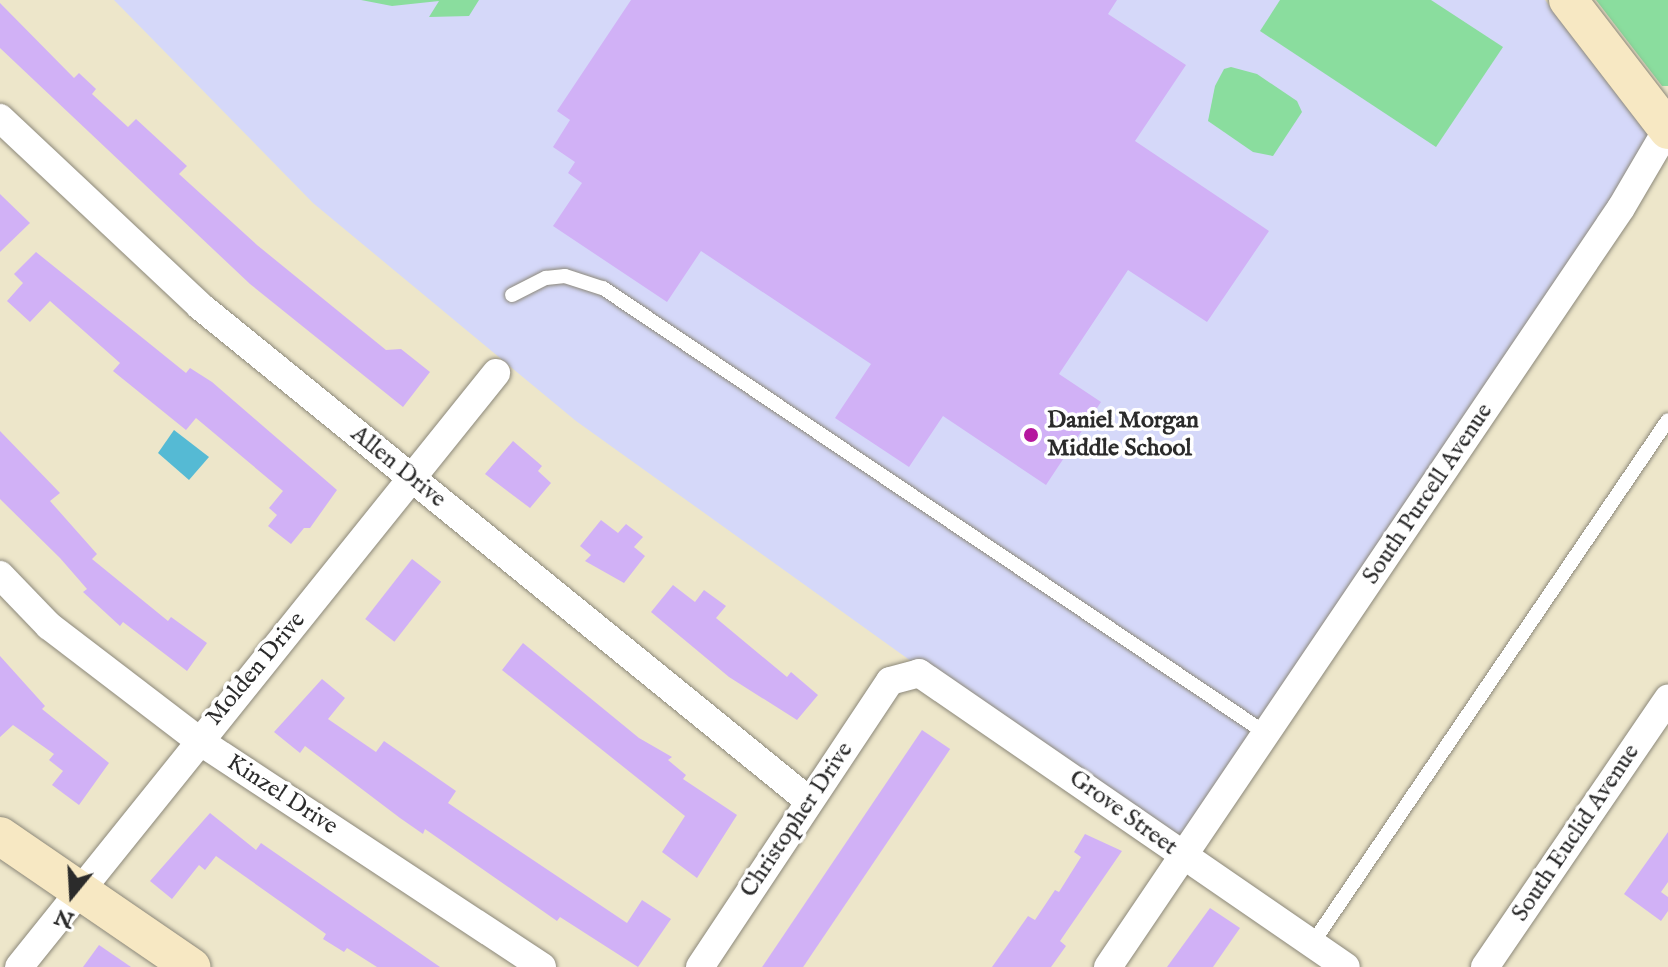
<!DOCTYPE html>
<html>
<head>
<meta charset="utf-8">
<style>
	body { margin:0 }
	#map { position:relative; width:1668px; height:967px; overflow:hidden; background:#ede6ca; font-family:"IM FELL English",serif }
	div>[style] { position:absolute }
	.built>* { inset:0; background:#d5d8f9 }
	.green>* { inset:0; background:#8add9e }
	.water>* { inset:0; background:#55bad4 }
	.building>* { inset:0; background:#d1b1f6; transform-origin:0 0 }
	.roads { filter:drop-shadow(0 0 2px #8c887a) drop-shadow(0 0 2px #8c887a) }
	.lane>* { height:14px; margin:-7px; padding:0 7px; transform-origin:7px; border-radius:7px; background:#fff }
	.street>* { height:28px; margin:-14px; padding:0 14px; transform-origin:14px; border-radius:14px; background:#fff }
	.secondary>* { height:38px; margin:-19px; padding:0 19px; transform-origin:19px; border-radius:19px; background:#f7e8c3 }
	.dots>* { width:22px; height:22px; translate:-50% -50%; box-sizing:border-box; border:4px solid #fff; border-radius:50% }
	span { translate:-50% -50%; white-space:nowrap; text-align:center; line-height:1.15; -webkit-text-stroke:7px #fff; paint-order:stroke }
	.poi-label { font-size:24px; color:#2b2b2b; font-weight:700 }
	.left { translate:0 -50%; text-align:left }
	.street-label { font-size:24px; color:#2b2b2b }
	.north { position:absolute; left:32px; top:855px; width:80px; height:80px; -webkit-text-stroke:6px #fff; paint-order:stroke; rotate:198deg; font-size:22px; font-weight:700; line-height:32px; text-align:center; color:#2b2b2b }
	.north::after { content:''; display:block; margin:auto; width:28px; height:36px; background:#2b2b2b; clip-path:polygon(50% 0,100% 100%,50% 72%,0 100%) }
</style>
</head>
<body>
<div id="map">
	<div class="built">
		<div style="clip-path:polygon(114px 0,1545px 0,1658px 145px,1183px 856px,576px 421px,313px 203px)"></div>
	</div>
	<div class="green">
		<div style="clip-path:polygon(361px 0,479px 0,469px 16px,429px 17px,439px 1px,392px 6px)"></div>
		<div style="clip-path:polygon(1280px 0,1431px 0,1503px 47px,1436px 147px,1260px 31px)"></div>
		<div style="clip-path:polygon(1596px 0,1668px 0,1668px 86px,1662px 86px)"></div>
		<div style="clip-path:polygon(1231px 67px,1257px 74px,1297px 101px,1302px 112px,1273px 156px,1253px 152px,1208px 121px,1215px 86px,1224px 69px)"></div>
	</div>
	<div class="water">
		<div style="clip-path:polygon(174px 430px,209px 457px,189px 480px,158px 453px)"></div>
	</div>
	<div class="building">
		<div style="clip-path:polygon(631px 0,1117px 0,1108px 14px,1186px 65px,1135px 141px,1269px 231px,1207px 322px,1128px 270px,1059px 374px,1101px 402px,1046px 485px,943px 416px,909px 467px,835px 418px,871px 364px,701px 251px,667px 302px,553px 226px,582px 183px,568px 173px,575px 162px,553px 147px,570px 120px,557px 111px)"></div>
		<div style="clip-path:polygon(0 3px,74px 78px,79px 73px,96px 89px,92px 94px,128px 127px,136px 119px,187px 166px,179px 174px,257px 245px,386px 350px,401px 349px,430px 372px,403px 407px,250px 284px,0 48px)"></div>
		<div style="clip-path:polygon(0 194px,30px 223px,0 252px)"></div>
		<div style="clip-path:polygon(36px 252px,186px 373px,190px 368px,212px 382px,337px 490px,310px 528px,304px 528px,291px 544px,268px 526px,277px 515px,269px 508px,283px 491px,196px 418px,186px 430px,113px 371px,120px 363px,50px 301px,30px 322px,7px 301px,23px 283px,14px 274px)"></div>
		<div style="clip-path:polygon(0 431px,60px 493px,50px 501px,97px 554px,92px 559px,168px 621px,171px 617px,207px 643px,187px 671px,123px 622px,120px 626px,83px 592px,87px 589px,60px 558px,0 499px)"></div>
		<div style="clip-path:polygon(513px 441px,542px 466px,538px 471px,551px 483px,530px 508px,485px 474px)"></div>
		<div style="clip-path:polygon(601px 520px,618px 533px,626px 524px,643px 537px,634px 547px,645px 556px,624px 583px,585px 561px,591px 555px,580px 546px)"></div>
		<div style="left:412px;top:559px;width:37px;height:76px;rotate:38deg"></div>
		<div style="clip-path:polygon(673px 585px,695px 602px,704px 590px,726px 606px,716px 618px,787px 677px,791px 672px,818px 695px,797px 720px,729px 677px,651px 612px)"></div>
		<div style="clip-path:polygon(523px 643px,639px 738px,672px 757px,668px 760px,686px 775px,683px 779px,737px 815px,697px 878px,662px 852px,685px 816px,502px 670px)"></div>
		<div style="clip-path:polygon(0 656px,45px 706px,42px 709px,109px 763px,79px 805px,52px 785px,63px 771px,49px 760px,54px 754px,13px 725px,0 737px)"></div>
		<div style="clip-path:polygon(322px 679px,345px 698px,328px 719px,376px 752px,384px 741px,456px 791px,448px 803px,627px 923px,642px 900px,671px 919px,638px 967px,560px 917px,557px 921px,425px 829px,423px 834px,400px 818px,305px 746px,300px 753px,274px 732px)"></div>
		<div style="left:922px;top:730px;width:34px;height:287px;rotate:34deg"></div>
		<div style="clip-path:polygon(210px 813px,256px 850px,261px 843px,440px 967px,377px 967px,347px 948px,344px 952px,323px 939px,326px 934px,216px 856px,205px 870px,199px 865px,172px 899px,150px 881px)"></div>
		<div style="clip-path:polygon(1668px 832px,1668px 882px,1661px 892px,1668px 897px,1668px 911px,1661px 921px,1624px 894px)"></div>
		<div style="clip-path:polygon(1085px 834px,1122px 851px,1060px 941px,1066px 946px,1051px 967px,992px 967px,1028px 916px,1035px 920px,1055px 890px,1059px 892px,1081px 857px,1074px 852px)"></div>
		<div style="clip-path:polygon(1210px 908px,1240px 928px,1213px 967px,1167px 967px)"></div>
		<div style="clip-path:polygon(99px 945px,131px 967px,83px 967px)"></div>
	</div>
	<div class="roads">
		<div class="lane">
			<div style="left:512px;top:295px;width:38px;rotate:-27deg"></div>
			<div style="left:546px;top:278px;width:19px;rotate:-6deg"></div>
			<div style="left:565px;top:276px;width:40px;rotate:18deg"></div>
			<div style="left:603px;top:288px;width:800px;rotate:33.89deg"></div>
			<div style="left:1312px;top:944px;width:633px;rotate:-55.81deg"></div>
		</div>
		<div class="street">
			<div style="left:0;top:118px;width:274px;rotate:43.2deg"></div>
			<div style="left:200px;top:306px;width:785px;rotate:39.1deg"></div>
			<div style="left:0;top:575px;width:71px;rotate:46.1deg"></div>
			<div style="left:49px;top:626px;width:188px;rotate:37.4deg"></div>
			<div style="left:198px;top:740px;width:412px;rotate:33.4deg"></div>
			<div style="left:19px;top:967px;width:762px;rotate:-51.23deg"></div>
			<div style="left:700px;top:967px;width:343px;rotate:-56.4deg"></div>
			<div style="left:890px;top:681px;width:30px;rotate:-15deg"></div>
			<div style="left:919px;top:673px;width:518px;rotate:34.55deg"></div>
			<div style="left:1108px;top:967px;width:916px;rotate:-55.95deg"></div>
			<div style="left:1621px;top:208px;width:93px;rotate:-59.6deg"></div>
			<div style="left:1485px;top:967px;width:325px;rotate:-55.7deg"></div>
		</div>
		<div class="secondary">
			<div style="left:1568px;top:0;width:164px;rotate:52.4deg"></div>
			<div style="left:0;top:836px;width:232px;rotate:34.4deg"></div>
		</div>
	</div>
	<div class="dots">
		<div style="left:1031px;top:435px;background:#b5179e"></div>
	</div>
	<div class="poi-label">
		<span class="left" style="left:1047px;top:435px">Daniel Morgan<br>Middle School</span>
	</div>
	<div class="street-label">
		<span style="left:398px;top:467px;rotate:39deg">Allen Drive</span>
		<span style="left:1428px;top:494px;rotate:-56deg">South Purcell Avenue</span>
		<span style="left:256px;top:669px;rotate:-50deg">Molden Drive</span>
		<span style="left:282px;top:795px;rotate:33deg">Kinzel Drive</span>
		<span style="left:1123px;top:813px;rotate:36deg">Grove Street</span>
		<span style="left:797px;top:820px;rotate:-56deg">Christopher Drive</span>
		<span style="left:1576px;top:833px;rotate:-56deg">South Euclid Avenue</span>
	</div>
	<div class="north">N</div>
</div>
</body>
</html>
